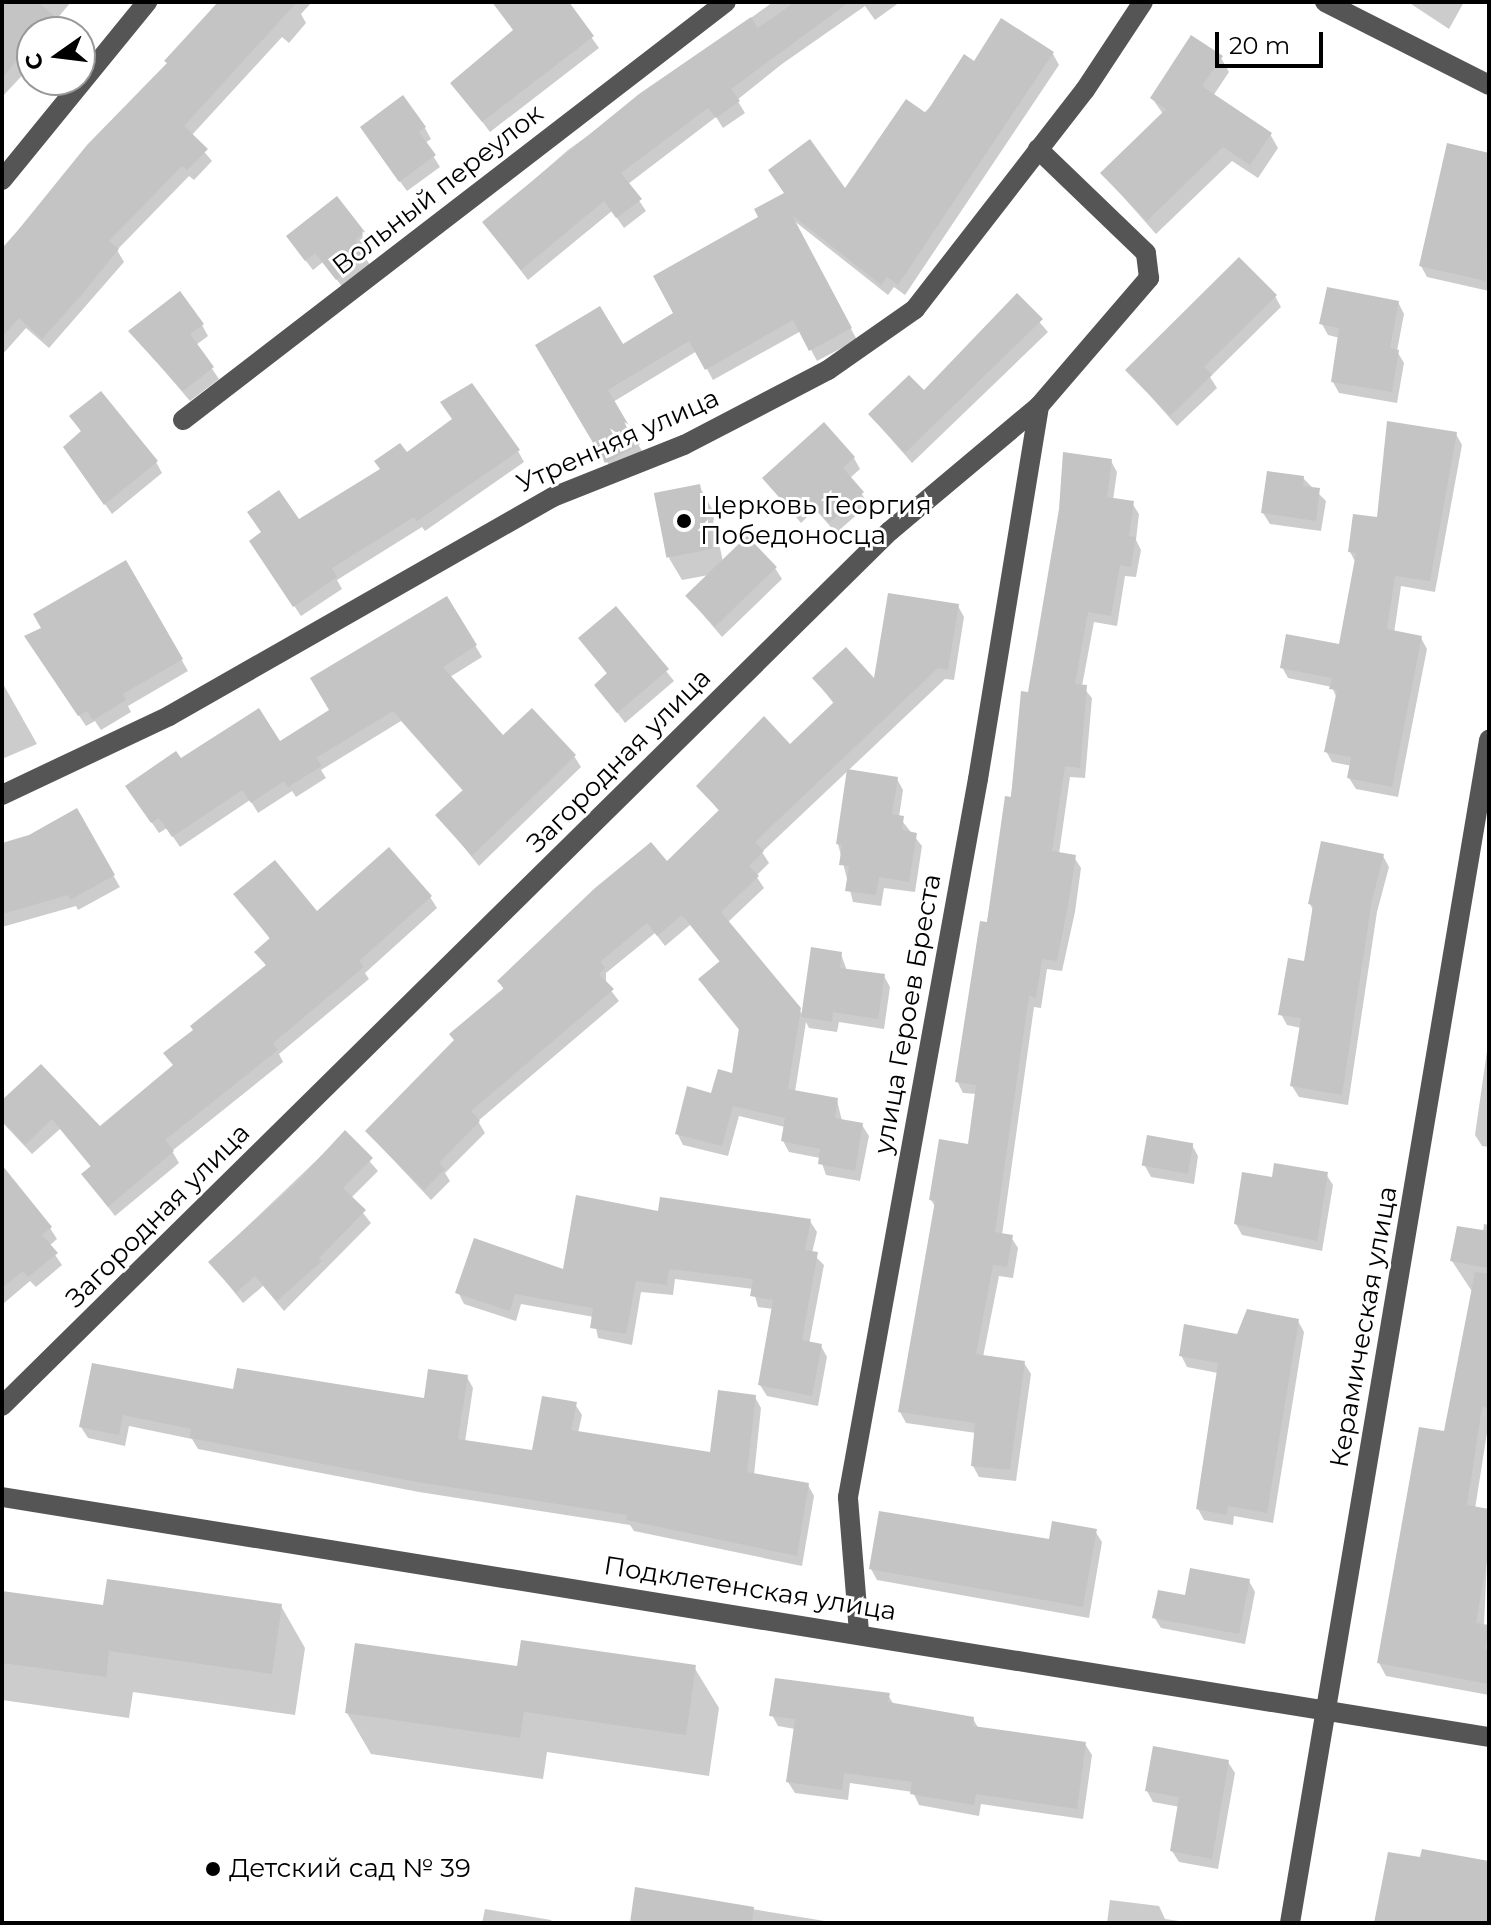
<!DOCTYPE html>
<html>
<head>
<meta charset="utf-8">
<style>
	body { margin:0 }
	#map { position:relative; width:1491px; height:1925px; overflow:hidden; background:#fff; font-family:Montserrat,sans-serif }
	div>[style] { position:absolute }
	.shadow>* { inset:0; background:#0003 }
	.building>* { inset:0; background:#c4c4c4; transform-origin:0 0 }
	.minor>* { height:20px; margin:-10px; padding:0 10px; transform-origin:10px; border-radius:10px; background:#555 }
	.dots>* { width:22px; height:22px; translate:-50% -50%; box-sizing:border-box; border:4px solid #fff; border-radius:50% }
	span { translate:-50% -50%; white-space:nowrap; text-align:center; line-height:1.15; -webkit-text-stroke:6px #fff; paint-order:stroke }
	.street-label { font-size:26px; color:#000 }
	.poi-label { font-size:26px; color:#000 }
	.left { translate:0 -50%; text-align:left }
	.frame { position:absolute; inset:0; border:4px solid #000; pointer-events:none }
	.north { position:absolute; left:16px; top:16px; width:80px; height:80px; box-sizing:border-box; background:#fff; border:2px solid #999; border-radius:50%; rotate:256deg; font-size:22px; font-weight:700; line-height:32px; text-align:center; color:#000 }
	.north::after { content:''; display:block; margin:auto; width:28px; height:36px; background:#000; clip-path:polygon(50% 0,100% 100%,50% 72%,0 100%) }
	.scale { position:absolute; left:1215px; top:32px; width:108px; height:36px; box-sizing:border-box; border:4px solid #000; border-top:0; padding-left:10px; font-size:24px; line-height:28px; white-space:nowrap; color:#000; -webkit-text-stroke:6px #fff; paint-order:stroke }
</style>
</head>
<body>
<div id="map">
	<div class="shadow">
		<div style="clip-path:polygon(2px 2px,71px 2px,56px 20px,69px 32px,32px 32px,32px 65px,2px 97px)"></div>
		<div style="clip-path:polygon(223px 2px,312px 2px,301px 14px,306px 23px,289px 43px,282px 37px,191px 136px,212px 161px,194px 180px,189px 176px,117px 250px,124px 262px,49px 348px,26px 328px,2px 355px,2px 248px)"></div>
		<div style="clip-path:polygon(517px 2px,566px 2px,599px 48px,490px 132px,453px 83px,514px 32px)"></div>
		<div style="clip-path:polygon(773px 2px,900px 2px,875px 20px,865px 6px,782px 64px,737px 100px,745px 113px,723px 128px,716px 117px,628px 184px,646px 211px,624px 228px,612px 211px,528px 280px,484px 223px,568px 150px)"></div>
		<div style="clip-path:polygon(1408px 2px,1464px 2px,1449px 29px)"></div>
		<div style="clip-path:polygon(1053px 54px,1059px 65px,905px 295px,894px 287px,888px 295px,793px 220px,857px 340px,817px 361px,801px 331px,713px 380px,697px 351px,613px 402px,645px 456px,613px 472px,538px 346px,622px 347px,676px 314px,761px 218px,845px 192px,974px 63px)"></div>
		<div style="clip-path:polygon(1221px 58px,1229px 72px,1213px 96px,1270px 134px,1278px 148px,1258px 178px,1232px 161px,1156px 234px,1102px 173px,1163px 114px,1152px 98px)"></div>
		<div style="clip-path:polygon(425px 128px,431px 139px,425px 143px,440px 167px,407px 191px,369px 139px)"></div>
		<div style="clip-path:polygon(1449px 146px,1489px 155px,1489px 291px,1427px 277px,1421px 266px)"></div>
		<div style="clip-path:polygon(337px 199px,370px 244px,361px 251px,372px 268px,344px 289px,323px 262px,313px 270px,295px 247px)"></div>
		<div style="clip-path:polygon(1017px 296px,1048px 332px,912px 463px,870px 415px,924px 393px)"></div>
		<div style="clip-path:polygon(1275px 296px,1281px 307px,1210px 377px,1217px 388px,1177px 426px,1128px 371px)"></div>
		<div style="clip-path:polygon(1398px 302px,1404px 314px,1397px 351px,1404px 363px,1397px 403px,1339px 393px,1333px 382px,1340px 338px,1328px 335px,1322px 324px)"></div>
		<div style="clip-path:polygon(202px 325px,208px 336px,196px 345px,219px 379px,190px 401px,130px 331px)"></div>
		<div style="clip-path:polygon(72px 417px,156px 462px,162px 473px,112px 514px,72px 458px,82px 433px)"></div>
		<div style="clip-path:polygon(1456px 434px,1462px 445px,1435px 592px,1401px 586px,1394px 633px,1421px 638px,1427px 649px,1398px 797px,1356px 789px,1349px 778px,1352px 766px,1332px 762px,1326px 751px,1337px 699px,1332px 687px,1288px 678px,1282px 667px,1341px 647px,1356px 563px,1350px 552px)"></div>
		<div style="clip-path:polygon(518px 451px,524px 462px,425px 531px,422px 527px,337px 580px,342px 589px,301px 616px,258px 552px,298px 522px)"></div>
		<div style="clip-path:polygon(854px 458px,860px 469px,850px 478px,869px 504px,836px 533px,815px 509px,801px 523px,765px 479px)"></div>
		<div style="clip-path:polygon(1111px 461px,1117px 472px,1113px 500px,1132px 503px,1139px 514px,1136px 540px,1141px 550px,1136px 577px,1125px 576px,1117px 626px,1094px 622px,1082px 686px,1092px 698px,1085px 778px,1070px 777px,1059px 854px,1074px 857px,1081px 868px,1075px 912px,1062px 971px,1047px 969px,1041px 1008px,1034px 1007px,1002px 1235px,1011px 1237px,1018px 1248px,1013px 1278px,999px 1276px,983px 1357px,1024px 1363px,1031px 1374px,1016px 1481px,979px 1477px,973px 1466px,976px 1433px,906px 1423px,900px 1412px,936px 1208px,931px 1200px,970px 1146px,977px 1094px,963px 1093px,957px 1081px,1030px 694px)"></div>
		<div style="clip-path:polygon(1303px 478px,1326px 501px,1321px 531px,1270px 524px,1263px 513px)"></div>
		<div style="clip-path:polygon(699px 486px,712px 509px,723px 562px,775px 568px,782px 579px,722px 637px,687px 596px,709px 575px,682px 580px,669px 558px)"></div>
		<div style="clip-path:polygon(125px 562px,188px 671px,128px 706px,131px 712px,101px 730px,95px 721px,86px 726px,33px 647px,44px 629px)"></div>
		<div style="clip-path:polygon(447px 598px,482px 657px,450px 677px,503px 738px,574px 756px,581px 767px,479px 866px,438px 815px,464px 792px,401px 721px,321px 770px,326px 778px,296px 797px,292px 791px,258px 813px,250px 800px,180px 847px,167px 828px,159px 833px,134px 797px,181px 761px,280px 744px,331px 711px)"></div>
		<div style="clip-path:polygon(958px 606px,964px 617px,954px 680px,945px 679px,762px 852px,769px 863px,756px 876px,764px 888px,727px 923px,803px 1015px,841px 954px,847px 971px,884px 976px,890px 987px,884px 1029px,839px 1022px,837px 1032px,809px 1028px,806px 1022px,795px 1092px,837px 1100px,842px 1121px,862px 1125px,869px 1136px,860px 1181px,826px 1175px,820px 1158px,789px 1152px,783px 1141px,785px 1127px,739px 1116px,728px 1156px,683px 1145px,677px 1133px,734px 1075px,740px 1031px,707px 990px,720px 962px,690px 925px,665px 946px,655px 933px,606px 973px,606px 984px,619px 1001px,478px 1121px,485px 1133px,445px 1173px,450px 1181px,431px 1200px,367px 1132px,504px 990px,499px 981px,667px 864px,720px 812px,699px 786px,789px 746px,834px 704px,815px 679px,875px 683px)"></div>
		<div style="clip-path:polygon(616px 608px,674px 681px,625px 723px,597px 685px,608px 675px,581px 638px)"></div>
		<div style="clip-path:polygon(2px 682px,37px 744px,2px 759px)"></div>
		<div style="clip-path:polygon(897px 779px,903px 790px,899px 817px,922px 846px,915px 892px,884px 888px,881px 906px,853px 902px,838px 844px)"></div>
		<div style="clip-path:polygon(76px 811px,120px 887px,78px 910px,76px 906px,2px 927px,2px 846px,29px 837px)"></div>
		<div style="clip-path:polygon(1383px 856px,1389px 867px,1377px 912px,1348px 1105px,1299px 1097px,1292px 1086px,1301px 1028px,1287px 1025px,1281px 1014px,1306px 963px,1314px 912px,1310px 904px)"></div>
		<div style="clip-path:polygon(236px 895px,317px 914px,430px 897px,437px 908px,365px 973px,369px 979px,279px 1054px,283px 1062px,172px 1151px,179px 1163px,115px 1216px,83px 1175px,92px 1168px,60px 1129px,32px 1154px,2px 1122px,2px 1103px,100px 1129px,174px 1067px,267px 967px,257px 952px,271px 940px)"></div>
		<div style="clip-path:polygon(1489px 1037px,1489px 1147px,1482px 1146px,1475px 1135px)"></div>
		<div style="clip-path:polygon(345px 1133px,378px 1171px,351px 1198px,371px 1223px,284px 1311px,263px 1286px,243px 1303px,210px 1262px)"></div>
		<div style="clip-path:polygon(1192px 1145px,1198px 1156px,1194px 1184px,1151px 1177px,1145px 1166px)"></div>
		<div style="clip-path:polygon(1326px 1174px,1333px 1185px,1322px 1251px,1242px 1235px,1236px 1224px,1273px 1180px)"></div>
		<div style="clip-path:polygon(2px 1196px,50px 1228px,57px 1239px,49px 1246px,62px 1265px,36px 1287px,30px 1281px,3px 1304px)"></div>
		<div style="clip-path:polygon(660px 1213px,810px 1221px,817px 1232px,812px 1253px,824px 1265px,809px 1344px,821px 1346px,827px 1357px,818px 1406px,767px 1396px,760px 1385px,773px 1309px,758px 1307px,753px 1289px,675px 1279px,673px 1295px,641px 1292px,632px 1345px,598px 1338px,594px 1317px,521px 1304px,516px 1321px,464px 1304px,458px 1292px,564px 1271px)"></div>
		<div style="clip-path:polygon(1484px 1224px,1489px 1225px,1489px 1420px,1475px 1509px,1489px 1511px,1484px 1627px,1489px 1630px,1489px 1695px,1386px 1676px,1379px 1663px,1446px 1434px,1473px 1293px,1452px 1261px,1483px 1232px)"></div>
		<div style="clip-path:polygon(1298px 1321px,1304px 1332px,1273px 1523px,1234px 1516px,1233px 1525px,1204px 1520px,1198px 1509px,1218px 1373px,1187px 1367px,1181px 1355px)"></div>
		<div style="clip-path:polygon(94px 1365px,235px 1391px,426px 1400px,467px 1377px,473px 1388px,465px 1442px,534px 1452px,575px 1404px,582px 1415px,578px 1433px,712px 1455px,755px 1397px,761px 1408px,754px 1475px,808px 1485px,814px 1496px,802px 1566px,634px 1531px,630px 1525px,419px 1492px,198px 1449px,192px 1439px,129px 1426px,125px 1446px,88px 1438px,81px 1427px)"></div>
		<div style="clip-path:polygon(1095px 1531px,1102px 1542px,1089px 1618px,877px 1580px,871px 1569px)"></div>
		<div style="clip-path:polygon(1249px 1581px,1255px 1592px,1245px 1644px,1161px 1628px,1154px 1617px,1186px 1598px)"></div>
		<div style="clip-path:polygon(2px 1593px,105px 1608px,281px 1606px,305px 1648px,295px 1715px,133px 1692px,129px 1718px,2px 1700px)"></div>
		<div style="clip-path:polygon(694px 1667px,719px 1708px,709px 1776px,547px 1752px,543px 1779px,371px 1754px,347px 1713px,518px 1668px)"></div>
		<div style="clip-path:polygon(888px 1695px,894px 1705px,973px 1719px,979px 1729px,1085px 1744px,1092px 1755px,1083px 1819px,981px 1804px,979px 1816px,919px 1805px,913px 1792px,850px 1783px,848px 1800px,795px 1793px,788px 1782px,795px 1729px,778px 1726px,772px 1715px)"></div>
		<div style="clip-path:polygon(1228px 1762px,1235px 1773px,1218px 1869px,1179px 1862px,1172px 1851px,1180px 1807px,1153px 1802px,1147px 1791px)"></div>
		<div style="clip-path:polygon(637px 1890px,837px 1923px,632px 1923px)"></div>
		<div style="clip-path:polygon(1110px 1900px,1159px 1906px,1165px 1919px,1193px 1923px,1107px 1923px)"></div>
		<div style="clip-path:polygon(485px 1909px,551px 1920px,553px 1923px,482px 1923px)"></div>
	</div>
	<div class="building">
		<div style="clip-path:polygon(2px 2px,38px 2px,73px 32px,32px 32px,32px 43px,2px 78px)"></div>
		<div style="clip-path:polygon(218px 2px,297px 2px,184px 126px,208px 149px,187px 170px,182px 166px,109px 241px,119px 249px,78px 299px,42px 339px,19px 318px,2px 337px,2px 250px,87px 145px,167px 63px,164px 61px)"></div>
		<div style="clip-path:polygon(492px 2px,569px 2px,594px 36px,482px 122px,450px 83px,513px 30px)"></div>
		<div style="clip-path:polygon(795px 2px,849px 2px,731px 89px,740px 101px,716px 118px,708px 108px,621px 173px,642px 199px,616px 218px,604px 201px,521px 270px,482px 222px,639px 94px,751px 17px,758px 28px)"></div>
		<div style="clip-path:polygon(1001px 18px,1054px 52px,898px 285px,887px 277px,881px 285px,792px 215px,852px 328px,809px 351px,793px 320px,705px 370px,689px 341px,608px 390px,640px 444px,605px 463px,535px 345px,600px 306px,623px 344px,673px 313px,653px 276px,758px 217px,754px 209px,784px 193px,768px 170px,810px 139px,845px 188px,906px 99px,926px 113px,964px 54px,974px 61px)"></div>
		<div style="clip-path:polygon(1191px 35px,1223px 56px,1202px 86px,1272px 133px,1250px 165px,1223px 147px,1147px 221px,1100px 173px,1166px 109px,1150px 98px)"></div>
		<div style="clip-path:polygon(403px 95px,426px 127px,419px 132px,436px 155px,399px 182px,360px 127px)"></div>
		<div style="clip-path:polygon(1447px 143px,1489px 153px,1486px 281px,1419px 266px)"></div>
		<div style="clip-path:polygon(337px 196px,365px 232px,355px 240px,367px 256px,336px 280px,315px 253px,305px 261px,286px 236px)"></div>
		<div style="clip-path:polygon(1239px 257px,1277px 295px,1204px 367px,1212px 375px,1170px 416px,1125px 370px)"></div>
		<div style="clip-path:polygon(1327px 287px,1399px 301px,1390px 348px,1399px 350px,1392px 392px,1331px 382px,1339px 328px,1319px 324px)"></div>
		<div style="clip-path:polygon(180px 291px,204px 324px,190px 334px,214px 367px,183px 391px,128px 331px)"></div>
		<div style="clip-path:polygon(1017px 293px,1043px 319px,905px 453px,868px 414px,909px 375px,924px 390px)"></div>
		<div style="clip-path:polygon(472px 383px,520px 450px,417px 521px,414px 517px,332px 568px,337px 577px,293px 607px,249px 541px,261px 532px,247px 512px,279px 490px,299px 519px,380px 469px,374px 461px,400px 443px,407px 452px,452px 419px,440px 402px)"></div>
		<div style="clip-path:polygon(101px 391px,158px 461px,104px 505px,63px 447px,81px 431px,69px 416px)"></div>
		<div style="clip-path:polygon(1387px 421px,1457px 432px,1430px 581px,1395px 576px,1387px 629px,1422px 636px,1392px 787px,1347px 778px,1351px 757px,1324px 752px,1337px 690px,1329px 689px,1332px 678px,1280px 668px,1286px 634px,1339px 644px,1356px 553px,1348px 552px,1353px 514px,1377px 517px)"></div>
		<div style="clip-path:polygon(824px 422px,855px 457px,843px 468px,864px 492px,829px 523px,808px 500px,793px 513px,762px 478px)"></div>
		<div style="clip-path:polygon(1063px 452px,1112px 459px,1107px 497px,1134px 501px,1129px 536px,1136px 537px,1131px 567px,1120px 565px,1111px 616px,1088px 612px,1075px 684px,1087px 685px,1080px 768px,1065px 766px,1052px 851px,1076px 855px,1069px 900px,1057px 961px,1042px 959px,1036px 998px,1029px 996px,995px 1232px,1013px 1235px,1007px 1267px,993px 1265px,976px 1354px,1025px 1361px,1010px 1470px,971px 1466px,975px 1423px,898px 1412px,935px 1201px,929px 1200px,939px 1139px,968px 1144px,976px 1085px,955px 1082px,980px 921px,987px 922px,1005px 796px,1011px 797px,1021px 691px,1028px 692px,1059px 509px)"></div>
		<div style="clip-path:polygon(1267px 471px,1304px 476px,1303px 486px,1320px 488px,1316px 521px,1261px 513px)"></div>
		<div style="left:700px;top:484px;width:66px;height:47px;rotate:79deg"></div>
		<div style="left:747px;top:536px;width:43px;height:86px;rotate:46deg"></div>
		<div style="clip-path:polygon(126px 560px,183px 659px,123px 694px,126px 700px,93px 720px,87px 711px,78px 716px,24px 636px,41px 628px,33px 614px)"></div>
		<div style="clip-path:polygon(888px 593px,959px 604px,948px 670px,938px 668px,755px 842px,764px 851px,749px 866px,759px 876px,721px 912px,801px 1008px,788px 1089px,838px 1098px,835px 1118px,863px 1123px,855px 1171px,818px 1164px,820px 1149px,781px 1141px,785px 1118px,733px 1106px,722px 1146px,675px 1134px,687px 1086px,711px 1093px,718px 1069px,732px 1073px,739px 1028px,698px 979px,720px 961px,682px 915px,657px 936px,647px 923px,600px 962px,605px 968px,599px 974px,614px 989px,471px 1111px,480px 1121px,439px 1163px,445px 1169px,424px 1190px,365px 1131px,454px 1040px,449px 1034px,504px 988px,497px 981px,595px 888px,651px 842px,667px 861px,719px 810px,696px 786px,764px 716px,790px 744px,834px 702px,812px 678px,846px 647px,874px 678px)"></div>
		<div style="clip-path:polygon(447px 596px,477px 645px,443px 667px,503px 735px,532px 708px,576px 755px,472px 856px,435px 815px,463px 790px,393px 711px,316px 758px,322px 766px,288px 787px,284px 781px,251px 803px,242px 790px,172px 837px,159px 818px,151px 823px,125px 786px,176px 751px,181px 758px,259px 708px,280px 741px,329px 710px,310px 678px)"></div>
		<div style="clip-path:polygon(616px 606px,669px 669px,617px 713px,594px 685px,607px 673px,578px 638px)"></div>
		<div style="clip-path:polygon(847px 769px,898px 777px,892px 814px,904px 816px,902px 830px,917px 833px,909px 882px,879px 877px,876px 895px,845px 891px,849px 866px,839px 865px,842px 845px,836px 844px)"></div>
		<div style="clip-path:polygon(77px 808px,115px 875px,70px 900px,68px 895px,2px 914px,2px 843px,29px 835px)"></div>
		<div style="clip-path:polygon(1321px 841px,1384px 854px,1372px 900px,1342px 1095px,1290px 1086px,1301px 1018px,1278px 1015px,1288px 958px,1304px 961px,1313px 905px,1308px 904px)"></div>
		<div style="clip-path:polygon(389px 847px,432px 896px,359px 961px,364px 967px,273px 1043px,278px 1050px,165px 1140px,174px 1151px,108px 1207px,81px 1174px,91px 1166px,52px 1119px,25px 1145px,2px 1120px,2px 1100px,41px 1064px,100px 1126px,173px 1065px,163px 1053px,193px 1030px,190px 1026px,266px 965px,254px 952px,270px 938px,233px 894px,275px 860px,317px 911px)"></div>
		<div style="clip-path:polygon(811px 947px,842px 952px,840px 968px,885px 974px,878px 1019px,833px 1012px,832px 1022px,801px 1017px)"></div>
		<div style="clip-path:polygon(345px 1130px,373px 1158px,343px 1188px,366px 1210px,319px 1258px,322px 1261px,277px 1301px,255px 1276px,236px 1293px,208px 1262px,295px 1184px)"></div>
		<div style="left:1147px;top:1135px;width:47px;height:31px;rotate:10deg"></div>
		<div style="clip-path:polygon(1274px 1163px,1328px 1172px,1317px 1241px,1234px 1224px,1242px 1172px,1272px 1177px)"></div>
		<div style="clip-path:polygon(2px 1165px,52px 1227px,42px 1235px,58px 1253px,28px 1277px,23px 1271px,2px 1288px)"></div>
		<div style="clip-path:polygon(576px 1195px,658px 1211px,660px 1197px,811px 1219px,805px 1250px,818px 1252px,802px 1340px,822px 1344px,812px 1396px,758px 1385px,773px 1300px,750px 1296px,753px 1279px,669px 1269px,667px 1285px,636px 1281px,626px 1334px,590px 1328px,593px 1308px,515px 1294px,510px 1311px,455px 1293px,474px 1238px,563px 1269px)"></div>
		<div style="clip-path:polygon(1457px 1226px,1489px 1231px,1489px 1268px,1450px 1261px)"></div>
		<div style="clip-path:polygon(1475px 1272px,1489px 1274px,1489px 1408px,1482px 1407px,1467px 1505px,1489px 1509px,1489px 1548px,1476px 1623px,1489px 1625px,1485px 1649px,1489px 1650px,1489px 1684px,1377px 1663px,1419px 1427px,1444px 1431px)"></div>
		<div style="clip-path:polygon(1247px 1309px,1299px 1319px,1267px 1513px,1228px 1506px,1227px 1515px,1196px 1509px,1218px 1363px,1179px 1356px,1184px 1324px,1237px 1334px)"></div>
		<div style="clip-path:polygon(92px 1363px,233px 1389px,237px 1368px,424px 1398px,428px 1369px,468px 1375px,458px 1439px,532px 1450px,542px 1396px,577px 1402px,571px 1430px,710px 1452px,718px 1390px,756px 1395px,747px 1472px,809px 1483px,797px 1556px,626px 1520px,627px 1515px,411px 1481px,190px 1438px,191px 1429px,123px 1415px,119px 1435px,79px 1427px)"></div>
		<div style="clip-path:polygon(879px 1511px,1049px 1539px,1052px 1521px,1097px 1529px,1083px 1607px,869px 1569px)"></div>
		<div style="clip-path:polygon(1190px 1568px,1250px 1579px,1239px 1634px,1152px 1618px,1158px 1590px,1185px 1595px)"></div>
		<div style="clip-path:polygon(107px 1579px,282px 1604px,272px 1674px,109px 1651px,106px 1677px,2px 1663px,2px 1591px,103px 1605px)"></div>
		<div style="clip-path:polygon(521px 1640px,696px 1665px,686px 1735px,524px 1712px,520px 1738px,345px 1713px,355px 1643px,517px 1666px)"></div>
		<div style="clip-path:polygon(775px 1678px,890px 1693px,888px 1702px,974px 1717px,973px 1726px,1086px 1742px,1077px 1809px,976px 1794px,974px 1805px,910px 1794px,912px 1782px,844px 1773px,842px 1790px,786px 1782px,795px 1719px,769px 1716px)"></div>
		<div style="clip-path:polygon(1153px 1746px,1229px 1760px,1212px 1859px,1170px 1851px,1179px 1797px,1145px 1791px)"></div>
		<div style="clip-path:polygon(1422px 1849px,1489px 1861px,1489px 1923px,1374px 1923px,1388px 1852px,1420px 1857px)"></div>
		<div style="clip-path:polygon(635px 1887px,754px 1907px,752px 1923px,630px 1923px)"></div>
	</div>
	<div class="minor">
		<div style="left:1325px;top:2px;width:184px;rotate:26.8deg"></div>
		<div style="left:2px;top:180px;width:230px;rotate:-50.8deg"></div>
		<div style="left:183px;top:420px;width:685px;rotate:-37.59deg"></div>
		<div style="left:2px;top:795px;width:185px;rotate:-25.3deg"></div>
		<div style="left:169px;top:716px;width:442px;rotate:-29.7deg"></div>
		<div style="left:553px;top:497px;width:141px;rotate:-21.7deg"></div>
		<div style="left:684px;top:445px;width:162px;rotate:-27.5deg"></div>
		<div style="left:828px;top:370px;width:106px;rotate:-35deg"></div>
		<div style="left:915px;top:309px;width:277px;rotate:-52.2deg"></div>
		<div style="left:1085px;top:90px;width:105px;rotate:-56.6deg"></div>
		<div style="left:2px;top:1406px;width:1247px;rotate:-44.58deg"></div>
		<div style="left:890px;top:531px;width:194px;rotate:-40deg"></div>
		<div style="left:1039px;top:406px;width:169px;rotate:-49.3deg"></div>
		<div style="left:1149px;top:278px;width:25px;rotate:-97deg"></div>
		<div style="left:1146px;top:253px;width:150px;rotate:-136.1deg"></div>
		<div style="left:2px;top:1497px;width:1506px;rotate:9.17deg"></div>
		<div style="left:859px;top:1632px;width:135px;rotate:-94.7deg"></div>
		<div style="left:848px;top:1497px;width:730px;rotate:-79.74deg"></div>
		<div style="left:978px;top:779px;width:378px;rotate:-80.7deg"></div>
		<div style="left:1290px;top:1923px;width:1200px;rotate:-80.45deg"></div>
	</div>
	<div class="dots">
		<div style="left:684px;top:521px;background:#000"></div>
		<div style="left:213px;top:1869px;background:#000"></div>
	</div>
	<div class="street-label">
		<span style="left:438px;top:190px;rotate:-38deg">Вольный переулок</span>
		<span style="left:618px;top:441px;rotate:-24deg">Утренняя улица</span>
		<span style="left:619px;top:761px;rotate:-45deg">Загородная улица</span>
		<span style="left:908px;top:1014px;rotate:-80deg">улица Героев Бреста</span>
		<span style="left:158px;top:1216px;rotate:-45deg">Загородная улица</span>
		<span style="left:1364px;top:1327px;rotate:-80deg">Керамическая улица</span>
		<span style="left:750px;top:1589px;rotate:9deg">Подклетенская улица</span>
	</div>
	<div class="poi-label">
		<span class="left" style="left:700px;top:521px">Церковь Георгия<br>Победоносца</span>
		<span class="left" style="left:229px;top:1869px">Детский сад № 39</span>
	</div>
	<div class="frame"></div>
	<div class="north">С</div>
	<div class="scale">20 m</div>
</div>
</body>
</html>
